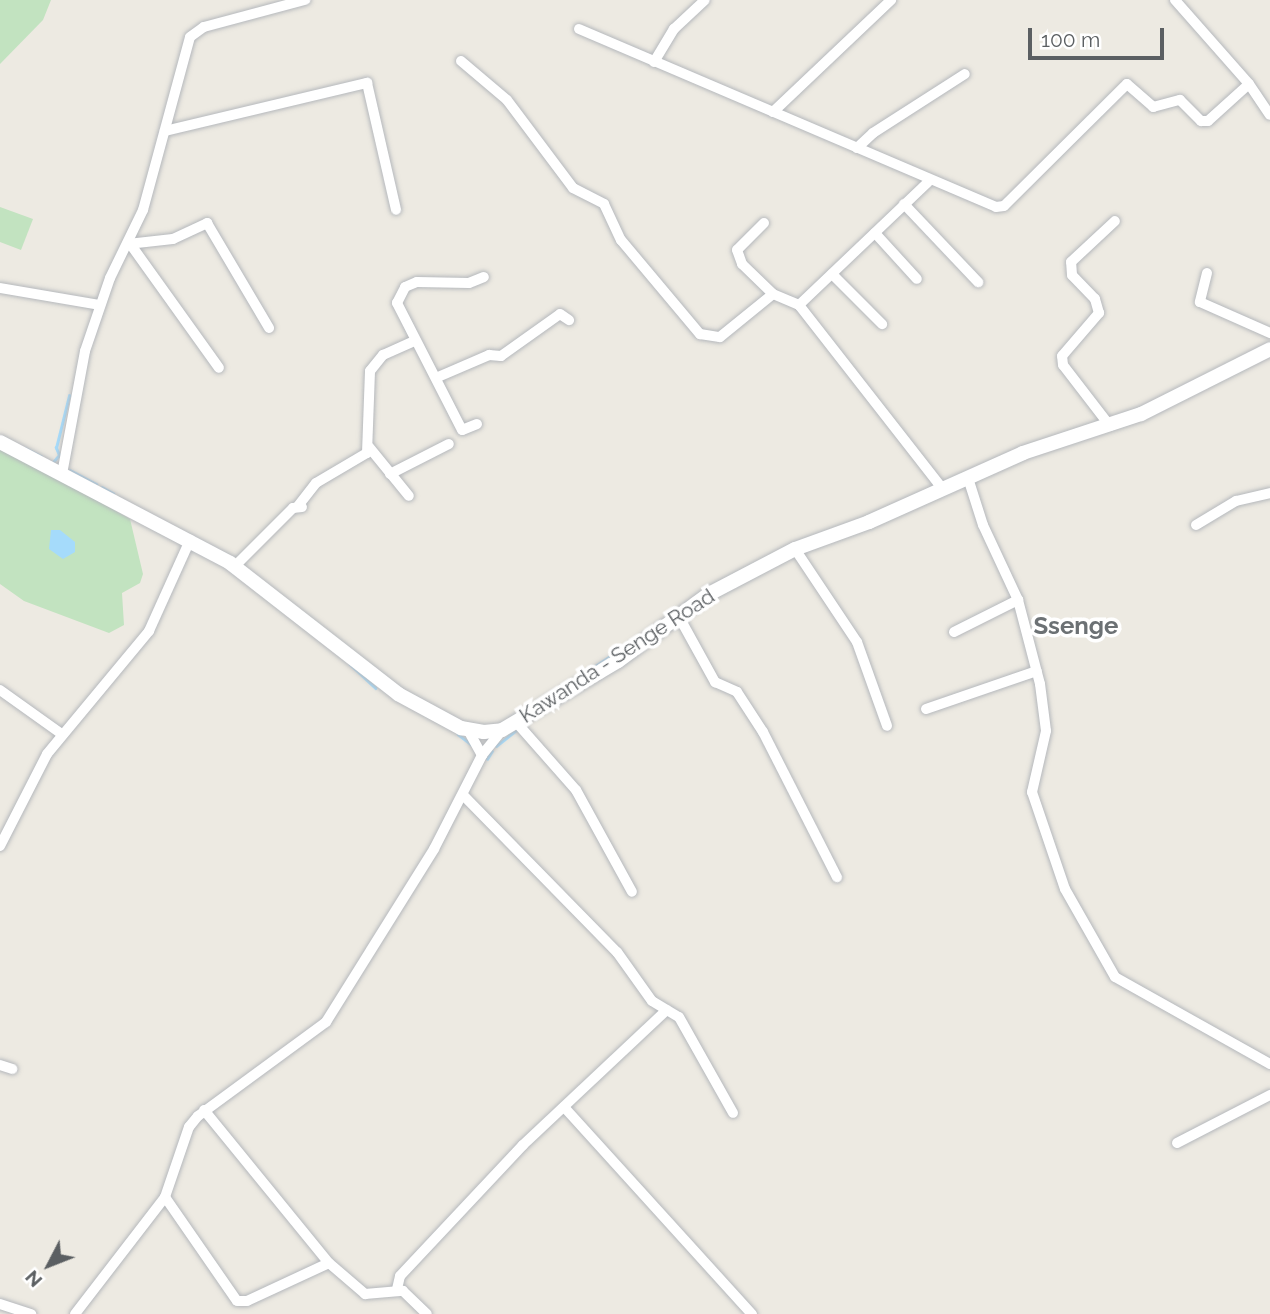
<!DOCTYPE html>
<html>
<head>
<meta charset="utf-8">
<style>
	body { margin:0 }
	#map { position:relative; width:1270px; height:1314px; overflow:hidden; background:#edeae2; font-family:Raleway,sans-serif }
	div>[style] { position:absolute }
	.green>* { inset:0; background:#c2e3c0 }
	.water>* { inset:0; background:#a5dbfb }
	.stream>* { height:2.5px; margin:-1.25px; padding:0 1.25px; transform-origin:1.25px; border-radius:1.25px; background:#a5dbfb }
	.roads { filter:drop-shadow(0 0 2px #b5b8bc) drop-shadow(0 0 2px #b5b8bc) }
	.minor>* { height:10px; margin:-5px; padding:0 5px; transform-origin:5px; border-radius:5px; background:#fff }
	.tertiary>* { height:14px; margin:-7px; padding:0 7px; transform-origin:7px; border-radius:7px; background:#fff }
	span { translate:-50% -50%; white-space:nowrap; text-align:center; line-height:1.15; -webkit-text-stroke:7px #fff; paint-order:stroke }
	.street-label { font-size:21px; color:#5b5f62 }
	.quarter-label { font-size:24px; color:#6c7174; font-weight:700 }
	.north { position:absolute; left:14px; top:1230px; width:70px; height:70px; -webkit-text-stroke:5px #fff; paint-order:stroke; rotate:228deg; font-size:19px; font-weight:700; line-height:28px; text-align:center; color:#5b5f62 }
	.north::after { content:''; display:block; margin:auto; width:24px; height:32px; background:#5b5f62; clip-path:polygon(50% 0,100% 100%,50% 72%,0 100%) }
	.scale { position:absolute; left:1028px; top:28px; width:136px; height:32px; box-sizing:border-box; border:4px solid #5b5f62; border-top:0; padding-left:9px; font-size:21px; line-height:24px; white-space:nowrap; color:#5b5f62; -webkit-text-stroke:5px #fff; paint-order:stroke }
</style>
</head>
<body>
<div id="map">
	<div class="green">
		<div style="clip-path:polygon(0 0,51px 0,43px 20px,0 64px)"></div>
		<div style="clip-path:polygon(0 207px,33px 219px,21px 250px,0 242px)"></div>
		<div style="clip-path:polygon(0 445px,130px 519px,143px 574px,140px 583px,122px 593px,124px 625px,109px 633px,24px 601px,0 584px)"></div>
	</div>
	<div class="water">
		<div style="clip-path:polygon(51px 530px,60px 530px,75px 542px,75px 552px,63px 559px,49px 549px)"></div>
	</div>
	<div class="stream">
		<div style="left:25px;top:448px;width:18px;rotate:27deg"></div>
		<div style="left:53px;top:462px;width:9px;rotate:-49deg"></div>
		<div style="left:59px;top:455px;width:8px;rotate:-113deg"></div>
		<div style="left:56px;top:448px;width:54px;rotate:-76deg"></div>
		<div style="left:70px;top:470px;width:30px;rotate:28deg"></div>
		<div style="left:102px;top:487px;width:13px;rotate:29deg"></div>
		<div style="left:350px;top:664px;width:35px;rotate:43deg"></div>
		<div style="left:589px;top:670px;width:24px;rotate:-33deg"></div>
		<div style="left:458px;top:734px;width:18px;rotate:38deg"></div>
		<div style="left:496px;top:746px;width:28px;rotate:-38deg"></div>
		<div style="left:487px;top:759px;width:9px;rotate:-58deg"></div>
	</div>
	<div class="roads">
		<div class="minor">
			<div style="left:1175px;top:0;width:112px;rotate:48.6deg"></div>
			<div style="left:1249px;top:84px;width:37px;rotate:56deg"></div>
			<div style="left:579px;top:29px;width:453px;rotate:23.1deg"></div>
			<div style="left:996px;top:207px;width:8px;rotate:-7deg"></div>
			<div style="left:1004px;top:206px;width:173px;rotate:-44.8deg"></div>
			<div style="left:1127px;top:84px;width:35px;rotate:41deg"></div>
			<div style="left:1153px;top:107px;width:28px;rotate:-15deg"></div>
			<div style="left:1180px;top:100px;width:30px;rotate:45deg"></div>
			<div style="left:1201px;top:121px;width:7px"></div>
			<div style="left:1208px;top:121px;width:55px;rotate:-42.1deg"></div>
			<div style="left:461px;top:61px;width:60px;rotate:40.3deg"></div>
			<div style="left:507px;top:100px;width:110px;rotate:53.1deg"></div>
			<div style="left:573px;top:188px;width:35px;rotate:27deg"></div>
			<div style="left:604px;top:204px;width:40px;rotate:65deg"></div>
			<div style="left:621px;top:240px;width:123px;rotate:50deg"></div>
			<div style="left:700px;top:334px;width:20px;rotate:9deg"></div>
			<div style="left:720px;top:337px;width:68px;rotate:-39.1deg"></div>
			<div style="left:654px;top:62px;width:39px;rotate:-59deg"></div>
			<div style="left:674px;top:29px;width:42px;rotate:-43.1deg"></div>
			<div style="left:773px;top:112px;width:163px;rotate:-43.5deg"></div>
			<div style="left:165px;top:131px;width:208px;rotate:-13.4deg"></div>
			<div style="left:367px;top:83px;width:130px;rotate:77.1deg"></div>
			<div style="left:857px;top:148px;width:22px;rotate:-43deg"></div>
			<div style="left:873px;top:133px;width:109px;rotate:-32.7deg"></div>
			<div style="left:904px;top:204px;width:108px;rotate:46.5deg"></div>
			<div style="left:764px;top:223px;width:38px;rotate:135deg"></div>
			<div style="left:737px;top:250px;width:15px;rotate:70deg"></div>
			<div style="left:742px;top:264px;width:43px;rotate:44.1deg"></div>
			<div style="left:773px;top:294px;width:28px;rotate:23deg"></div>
			<div style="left:799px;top:305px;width:232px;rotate:52deg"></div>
			<div style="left:875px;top:233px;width:62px;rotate:47.6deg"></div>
			<div style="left:128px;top:244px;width:45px;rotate:-6.3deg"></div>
			<div style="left:173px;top:239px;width:38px;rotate:-25deg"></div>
			<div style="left:207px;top:223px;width:122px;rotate:59.4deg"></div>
			<div style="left:131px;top:245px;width:151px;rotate:54.4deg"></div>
			<div style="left:1207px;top:273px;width:30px;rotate:104deg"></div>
			<div style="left:1200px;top:302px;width:77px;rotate:23.9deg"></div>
			<div style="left:832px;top:274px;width:71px;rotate:45deg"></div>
			<div style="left:0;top:288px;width:100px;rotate:9.7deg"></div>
			<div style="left:799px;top:305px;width:178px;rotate:-43.6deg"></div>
			<div style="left:438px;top:377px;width:56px;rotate:-23.3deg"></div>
			<div style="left:489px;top:355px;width:12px;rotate:5deg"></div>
			<div style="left:501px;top:356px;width:72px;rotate:-35.4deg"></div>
			<div style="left:560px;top:314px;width:11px;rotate:34deg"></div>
			<div style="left:477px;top:424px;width:16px;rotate:158deg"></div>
			<div style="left:462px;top:430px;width:143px;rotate:-117.1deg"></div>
			<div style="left:397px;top:303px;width:18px;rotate:-63deg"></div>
			<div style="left:405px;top:287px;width:13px;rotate:-23deg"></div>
			<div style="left:417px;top:282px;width:52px;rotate:1.1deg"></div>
			<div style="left:469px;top:283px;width:16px;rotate:-22deg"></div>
			<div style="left:1110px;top:426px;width:77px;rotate:-127.6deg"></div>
			<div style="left:1063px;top:365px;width:9px;rotate:-96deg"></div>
			<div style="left:1062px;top:356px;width:57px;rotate:-49.3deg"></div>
			<div style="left:1099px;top:313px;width:15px;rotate:-106deg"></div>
			<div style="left:1095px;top:299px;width:33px;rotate:-134deg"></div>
			<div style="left:1072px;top:275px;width:13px;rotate:-94deg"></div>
			<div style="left:1071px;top:262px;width:60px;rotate:-43deg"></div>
			<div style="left:369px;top:447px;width:63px;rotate:50.8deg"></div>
			<div style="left:62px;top:474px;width:125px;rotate:-79.4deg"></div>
			<div style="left:85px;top:351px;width:77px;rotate:-71.1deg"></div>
			<div style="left:110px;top:278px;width:76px;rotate:-64.1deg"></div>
			<div style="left:143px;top:210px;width:179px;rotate:-74.8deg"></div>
			<div style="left:190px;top:37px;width:17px;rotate:-36deg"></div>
			<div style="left:204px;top:27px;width:105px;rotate:-15deg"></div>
			<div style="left:390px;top:474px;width:66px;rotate:-27deg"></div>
			<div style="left:968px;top:478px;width:49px;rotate:72.3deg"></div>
			<div style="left:983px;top:525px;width:83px;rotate:65deg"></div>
			<div style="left:1018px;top:600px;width:87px;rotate:75.3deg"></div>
			<div style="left:1040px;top:684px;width:47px;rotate:82.7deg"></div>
			<div style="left:1046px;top:731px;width:63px;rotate:102.9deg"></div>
			<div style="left:1032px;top:792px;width:102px;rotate:71.2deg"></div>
			<div style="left:1065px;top:889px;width:101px;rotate:60.4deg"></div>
			<div style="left:1115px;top:977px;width:178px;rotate:29.3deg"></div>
			<div style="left:298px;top:506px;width:29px;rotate:-52deg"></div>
			<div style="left:316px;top:483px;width:59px;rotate:-30.5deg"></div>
			<div style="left:367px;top:453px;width:82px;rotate:-87.9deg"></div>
			<div style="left:370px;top:371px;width:21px;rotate:-51deg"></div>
			<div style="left:383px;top:355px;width:34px;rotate:-24deg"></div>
			<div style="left:1196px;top:525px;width:47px;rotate:-31deg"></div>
			<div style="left:1236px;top:501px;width:35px;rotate:-13deg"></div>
			<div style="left:795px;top:549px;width:112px;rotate:56.3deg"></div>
			<div style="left:857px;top:642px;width:89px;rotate:70.3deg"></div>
			<div style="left:235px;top:566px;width:82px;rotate:-45deg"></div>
			<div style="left:293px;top:508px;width:9px;rotate:-6deg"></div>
			<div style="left:678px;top:615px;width:77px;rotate:61.1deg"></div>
			<div style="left:715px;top:682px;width:24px;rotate:24deg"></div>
			<div style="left:737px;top:692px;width:48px;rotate:57deg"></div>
			<div style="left:763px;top:732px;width:163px;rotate:63deg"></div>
			<div style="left:954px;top:632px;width:72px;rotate:-26.6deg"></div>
			<div style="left:0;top:690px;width:77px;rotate:35.5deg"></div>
			<div style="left:926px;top:709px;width:117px;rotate:-18.9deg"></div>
			<div style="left:516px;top:722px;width:91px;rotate:48.6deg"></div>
			<div style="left:576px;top:790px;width:116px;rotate:61.2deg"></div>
			<div style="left:468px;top:730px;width:29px;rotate:61deg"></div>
			<div style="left:464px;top:796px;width:219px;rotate:45.6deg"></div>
			<div style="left:617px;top:952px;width:60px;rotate:54.5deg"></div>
			<div style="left:652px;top:1001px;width:31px;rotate:31deg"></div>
			<div style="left:679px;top:1017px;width:110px;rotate:60.6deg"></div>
			<div style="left:0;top:846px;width:103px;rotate:-62.9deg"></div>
			<div style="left:47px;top:754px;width:160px;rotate:-50.3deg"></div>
			<div style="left:149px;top:631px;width:100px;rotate:-65.7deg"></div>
			<div style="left:0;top:1065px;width:13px;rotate:18deg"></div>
			<div style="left:564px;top:1107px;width:280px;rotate:47.8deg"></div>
			<div style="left:204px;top:1110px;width:198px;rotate:50.8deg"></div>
			<div style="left:329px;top:1263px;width:48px;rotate:40.7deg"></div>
			<div style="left:365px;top:1294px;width:38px;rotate:-5deg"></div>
			<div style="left:403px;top:1291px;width:33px;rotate:44deg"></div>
			<div style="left:1177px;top:1143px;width:105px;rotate:-27.3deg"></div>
			<div style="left:165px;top:1197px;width:126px;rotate:55.3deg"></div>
			<div style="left:237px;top:1301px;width:10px"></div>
			<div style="left:247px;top:1301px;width:90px;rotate:-24.9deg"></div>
			<div style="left:397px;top:1289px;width:13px;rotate:-77deg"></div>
			<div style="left:400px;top:1276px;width:180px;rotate:-46.8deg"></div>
			<div style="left:523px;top:1145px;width:197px;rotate:-43.2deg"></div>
			<div style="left:0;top:1304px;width:33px;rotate:18deg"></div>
			<div style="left:75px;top:1314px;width:148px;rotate:-52.4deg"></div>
			<div style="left:165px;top:1197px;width:74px;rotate:-71.1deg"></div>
			<div style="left:189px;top:1127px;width:14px;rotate:-51deg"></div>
			<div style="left:198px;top:1116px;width:159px;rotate:-36.3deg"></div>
			<div style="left:326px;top:1022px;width:204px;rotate:-58deg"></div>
			<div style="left:434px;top:849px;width:106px;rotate:-62.9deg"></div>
			<div style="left:482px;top:755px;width:32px;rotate:-51deg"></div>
		</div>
		<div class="tertiary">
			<div style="left:0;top:442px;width:260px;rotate:27.7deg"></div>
			<div style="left:230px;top:563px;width:213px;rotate:37.9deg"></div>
			<div style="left:398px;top:694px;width:72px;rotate:28.4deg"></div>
			<div style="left:461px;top:728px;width:23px;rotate:10deg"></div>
			<div style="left:484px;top:732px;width:18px;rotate:-6deg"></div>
			<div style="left:502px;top:730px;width:135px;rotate:-30.7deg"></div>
			<div style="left:618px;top:661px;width:113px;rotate:-36.4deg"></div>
			<div style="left:709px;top:594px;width:97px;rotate:-27.6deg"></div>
			<div style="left:795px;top:549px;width:79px;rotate:-20deg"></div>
			<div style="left:869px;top:522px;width:169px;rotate:-24.1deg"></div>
			<div style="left:1023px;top:453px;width:124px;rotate:-18.3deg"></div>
			<div style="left:1141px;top:414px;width:144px;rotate:-26.7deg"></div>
		</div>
	</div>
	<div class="street-label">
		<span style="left:617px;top:656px;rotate:-33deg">Kawanda - Senge Road</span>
	</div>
	<div class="quarter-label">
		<span style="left:1076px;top:626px">Ssenge</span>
	</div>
	<div class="north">N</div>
	<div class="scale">100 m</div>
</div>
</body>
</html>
